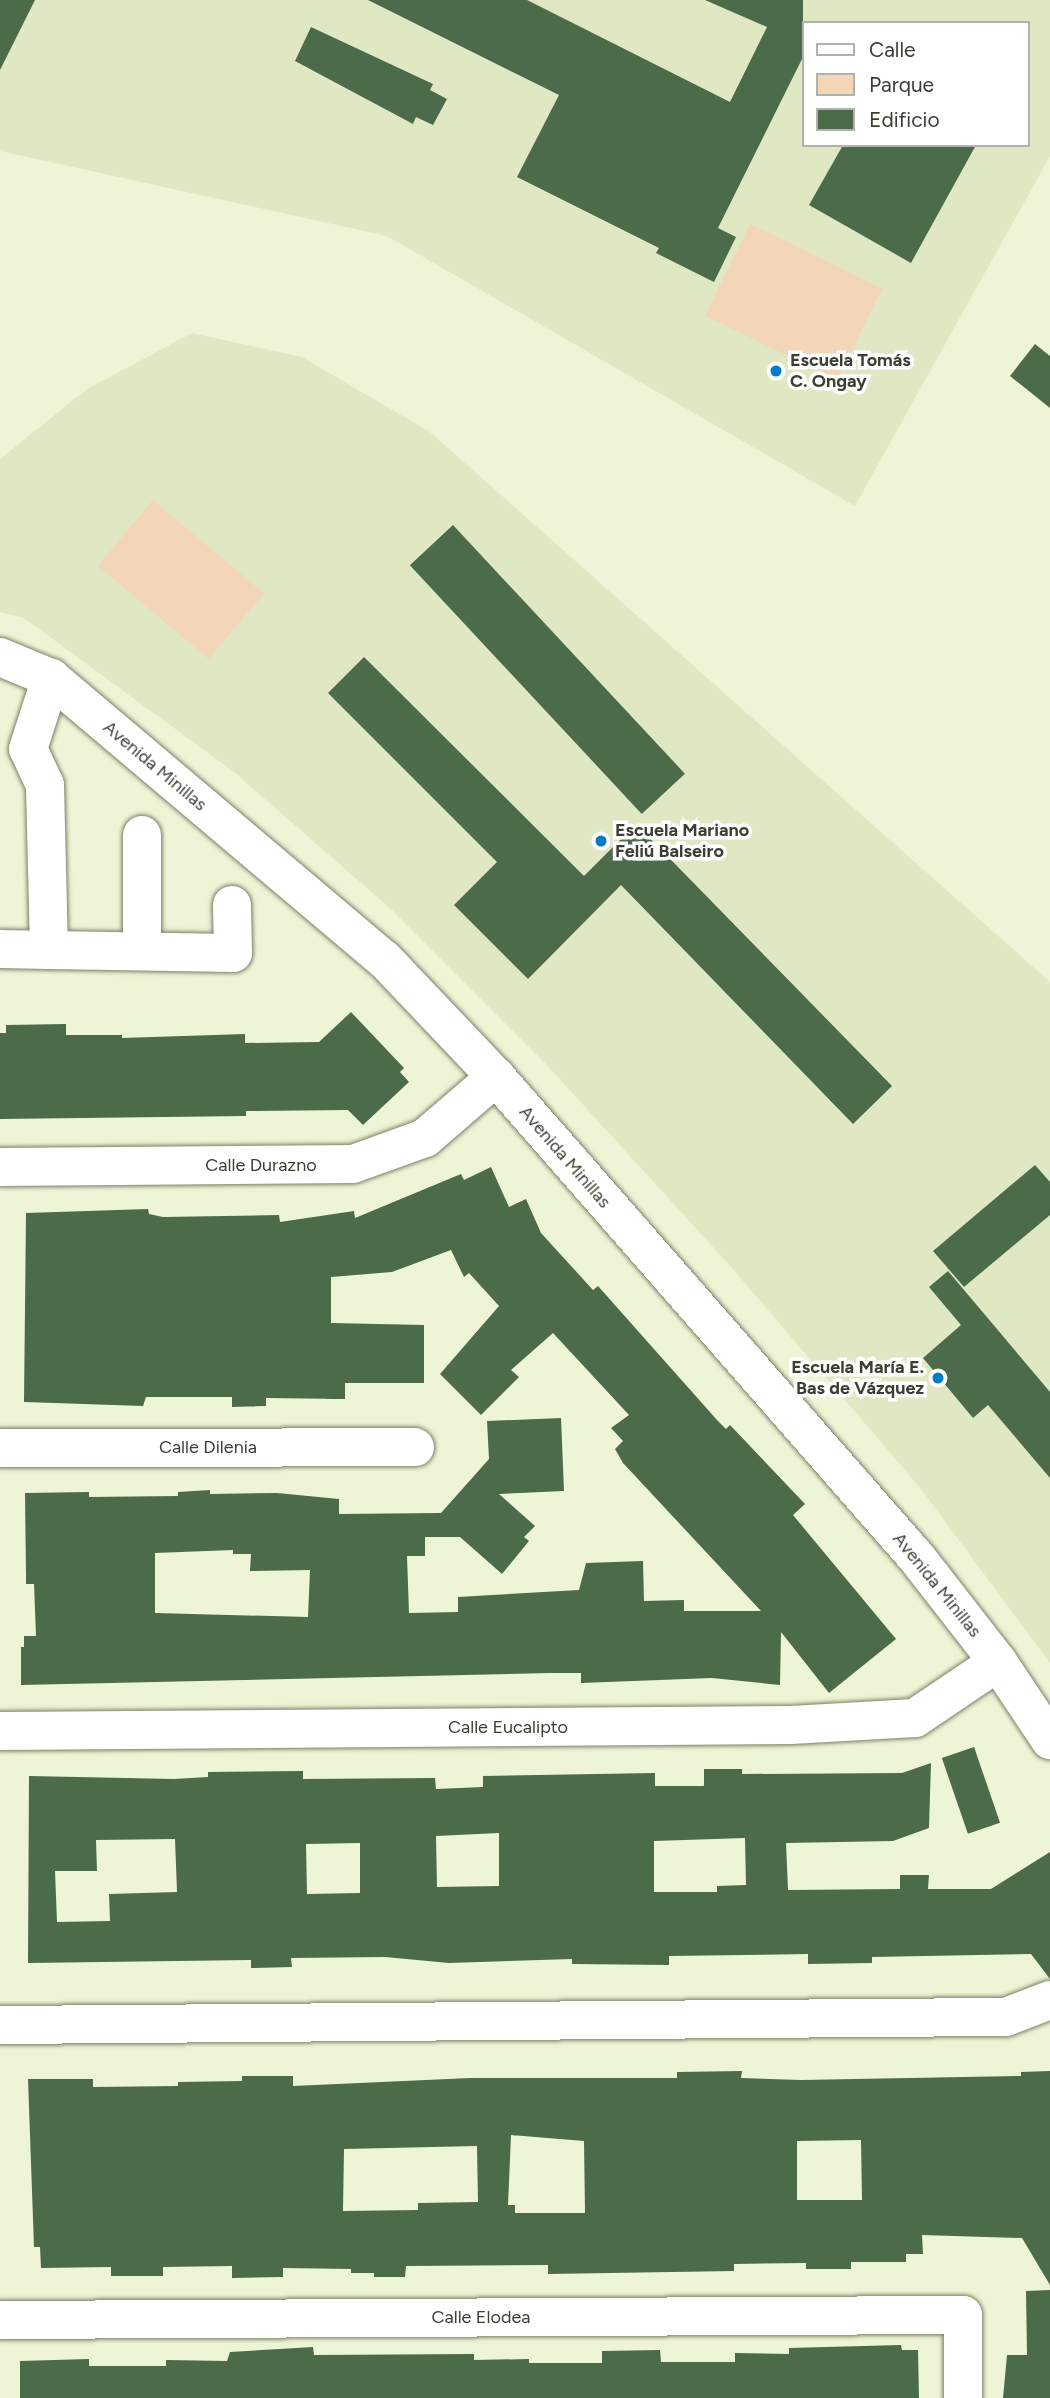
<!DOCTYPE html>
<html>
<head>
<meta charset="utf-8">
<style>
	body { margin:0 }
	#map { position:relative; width:1050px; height:2398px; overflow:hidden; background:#eef5d6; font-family:Figtree,sans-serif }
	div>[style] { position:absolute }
	.built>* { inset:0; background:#dfe8c3 }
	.green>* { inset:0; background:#f3d6b7; transform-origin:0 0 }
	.building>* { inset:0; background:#4b6b4a; transform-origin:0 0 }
	.roads { filter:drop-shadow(0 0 2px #7b8266) drop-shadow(0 0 2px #7b8266) }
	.minor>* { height:38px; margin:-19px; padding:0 19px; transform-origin:19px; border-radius:19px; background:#fff }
	.major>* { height:38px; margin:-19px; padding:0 19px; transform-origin:19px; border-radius:19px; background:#fff }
	.dots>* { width:19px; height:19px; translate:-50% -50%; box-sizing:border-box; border:4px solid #fff; border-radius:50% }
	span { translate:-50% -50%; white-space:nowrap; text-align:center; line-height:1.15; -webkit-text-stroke:7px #fff; paint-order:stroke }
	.poi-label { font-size:18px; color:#3c3e32; font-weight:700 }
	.left { translate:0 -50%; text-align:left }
	.right { translate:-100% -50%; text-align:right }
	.street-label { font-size:18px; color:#3c3e32 }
	.legend { position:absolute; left:802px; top:21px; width:228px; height:126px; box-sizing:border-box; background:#fff; border:2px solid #b1b2ad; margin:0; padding:9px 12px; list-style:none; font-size:21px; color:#3c3e32 }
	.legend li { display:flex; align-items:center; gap:14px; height:35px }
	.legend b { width:35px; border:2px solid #b1b2ad }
</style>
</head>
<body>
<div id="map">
	<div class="built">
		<div style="clip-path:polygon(evenodd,0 0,1050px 0,1050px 156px,855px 506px,387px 236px,0 151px,0 0,803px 23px,1027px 23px,1027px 145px,803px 145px,803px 23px)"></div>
		<div style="clip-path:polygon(192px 333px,302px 357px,430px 432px,1050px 982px,1050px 1663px,921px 1489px,732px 1268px,545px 1063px,392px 910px,234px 772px,24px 618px,0 612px,0 459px,87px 389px)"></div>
	</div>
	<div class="green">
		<div style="left:750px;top:224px;width:147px;height:102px;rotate:26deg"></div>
		<div style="left:153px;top:500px;width:145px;height:86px;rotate:40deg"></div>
	</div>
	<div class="building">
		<div style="clip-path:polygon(0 0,35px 0,0 70px)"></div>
		<div style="clip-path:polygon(368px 0,527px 0,730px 102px,767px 27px,705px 0,803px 0,803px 57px,718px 228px,736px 237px,714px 282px,656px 253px,659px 248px,517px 177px,559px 95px)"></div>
		<div style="clip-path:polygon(311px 27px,433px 84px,430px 90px,447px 99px,433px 125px,416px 117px,413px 124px,295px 61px)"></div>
		<div style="clip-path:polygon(843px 145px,976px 145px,911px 263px,809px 205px)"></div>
		<div style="clip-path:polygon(1035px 344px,1050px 356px,1050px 408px,1010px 376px)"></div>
		<div style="left:453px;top:525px;width:340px;height:59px;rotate:47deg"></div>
		<div style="clip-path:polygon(364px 657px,584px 876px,636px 824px,892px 1086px,853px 1124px,621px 885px,528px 979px,454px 905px,497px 862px,328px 693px)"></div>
		<div style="clip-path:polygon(351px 1012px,404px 1068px,400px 1072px,409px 1082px,363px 1125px,348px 1110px,246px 1111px,246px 1116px,0 1119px,0 1033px,6px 1033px,6px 1025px,66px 1024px,66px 1035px,122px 1035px,122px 1038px,245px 1034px,245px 1043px,319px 1042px)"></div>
		<div style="clip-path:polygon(1035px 1165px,1050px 1182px,1050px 1215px,964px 1287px,933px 1251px)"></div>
		<div style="clip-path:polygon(evenodd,491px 1167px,509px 1207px,526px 1199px,541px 1233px,593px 1290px,598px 1286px,717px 1420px,726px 1429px,730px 1425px,805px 1504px,793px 1515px,896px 1639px,829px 1693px,781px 1632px,780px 1685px,712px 1678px,581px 1683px,581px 1673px,550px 1673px,21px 1685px,21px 1647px,24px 1647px,24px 1636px,36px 1636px,34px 1584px,26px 1584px,26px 1576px,25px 1493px,89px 1492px,89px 1497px,178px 1496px,178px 1492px,210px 1490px,210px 1494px,277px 1493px,339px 1499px,339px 1514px,441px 1513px,489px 1459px,487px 1421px,561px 1418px,564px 1491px,499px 1494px,535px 1526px,524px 1537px,529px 1541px,502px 1574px,460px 1537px,425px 1537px,425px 1556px,407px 1556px,409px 1613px,458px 1612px,458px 1597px,579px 1590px,586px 1563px,643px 1561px,644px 1601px,684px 1600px,684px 1611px,761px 1611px,623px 1463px,615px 1449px,623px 1441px,611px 1428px,629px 1415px,553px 1333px,511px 1370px,519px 1377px,481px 1415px,440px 1374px,499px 1306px,469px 1273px,464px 1277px,451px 1250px,392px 1272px,331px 1277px,331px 1323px,424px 1325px,424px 1383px,345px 1383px,345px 1399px,266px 1398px,266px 1406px,232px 1407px,232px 1397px,146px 1397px,143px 1406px,24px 1402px,26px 1213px,148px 1209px,149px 1214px,163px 1217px,279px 1215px,280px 1222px,354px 1211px,355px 1218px,461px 1174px,464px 1180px,491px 1167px,233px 1550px,233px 1554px,251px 1554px,250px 1571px,310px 1570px,308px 1617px,155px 1613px,155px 1553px,233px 1550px)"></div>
		<div style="clip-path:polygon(948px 1271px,1050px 1392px,1050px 1478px,988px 1405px,973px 1418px,923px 1358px,961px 1325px,929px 1287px)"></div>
		<div style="left:974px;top:1747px;width:80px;height:34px;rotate:71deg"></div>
		<div style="clip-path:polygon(evenodd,931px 1763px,929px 1828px,893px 1841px,786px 1843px,788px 1890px,900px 1889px,900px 1875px,929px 1875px,928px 1889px,991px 1889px,1050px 1852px,1050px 1979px,1031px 1954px,872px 1957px,872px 1963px,808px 1964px,808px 1954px,669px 1956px,669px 1965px,572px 1964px,572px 1959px,449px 1963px,385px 1957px,291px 1958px,292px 1967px,251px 1968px,251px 1960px,28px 1963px,29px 1776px,174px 1779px,208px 1777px,208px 1772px,303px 1771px,303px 1779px,435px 1778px,436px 1789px,483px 1787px,483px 1776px,655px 1773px,655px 1786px,704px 1786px,704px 1769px,742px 1769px,742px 1774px,902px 1773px,931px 1763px,499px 1833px,499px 1886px,437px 1887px,436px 1836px,499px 1833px,931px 1763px,745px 1838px,746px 1885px,717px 1886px,717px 1892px,654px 1892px,654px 1841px,745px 1838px,931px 1763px,175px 1839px,177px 1892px,109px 1894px,110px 1921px,57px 1922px,55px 1871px,97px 1871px,96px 1840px,175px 1839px,931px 1763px,360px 1843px,360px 1893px,307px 1894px,306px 1844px,360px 1843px)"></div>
		<div style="clip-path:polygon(evenodd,742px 2071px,741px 2078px,801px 2080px,1021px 2076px,1021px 2072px,1050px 2071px,1050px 2285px,1022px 2238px,922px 2235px,923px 2254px,906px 2254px,906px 2262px,851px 2262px,851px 2269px,806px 2269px,806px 2263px,734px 2264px,734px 2271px,548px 2274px,548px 2265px,406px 2266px,405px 2277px,374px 2277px,374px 2273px,351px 2273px,351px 2269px,283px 2268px,283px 2277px,232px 2278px,232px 2266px,163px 2267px,163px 2276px,111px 2276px,111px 2267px,41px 2268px,40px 2247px,34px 2247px,28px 2079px,93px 2079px,93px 2087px,178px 2086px,178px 2082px,242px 2081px,242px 2076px,293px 2076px,293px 2086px,470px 2078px,677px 2078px,677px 2072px,742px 2071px,511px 2135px,584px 2141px,585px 2213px,515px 2213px,515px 2205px,508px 2205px,511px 2135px,742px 2071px,861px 2140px,862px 2200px,797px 2200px,797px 2141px,861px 2140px,742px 2071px,477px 2146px,478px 2202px,418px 2203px,418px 2210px,343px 2211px,344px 2149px,477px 2146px)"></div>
		<div style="clip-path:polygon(1050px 2290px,1050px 2398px,1003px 2398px,1007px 2355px,1027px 2355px,1026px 2291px)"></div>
		<div style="clip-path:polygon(901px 2345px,902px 2350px,918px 2350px,919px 2398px,20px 2398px,20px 2361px,89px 2359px,89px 2366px,166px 2366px,166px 2360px,227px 2361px,230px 2352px,313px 2347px,314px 2355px,474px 2354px,474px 2360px,529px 2359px,529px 2363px,602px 2363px,602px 2351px,660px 2350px,661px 2362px,735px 2362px,735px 2353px,789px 2354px,789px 2348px)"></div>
	</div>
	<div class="roads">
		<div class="minor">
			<div style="left:0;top:949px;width:49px;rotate:1.2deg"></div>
			<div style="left:49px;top:950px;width:165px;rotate:-91.4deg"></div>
			<div style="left:45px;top:785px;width:40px;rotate:-115deg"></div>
			<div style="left:28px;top:749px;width:75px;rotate:-72.1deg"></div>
			<div style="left:49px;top:950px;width:184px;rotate:0.9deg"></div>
			<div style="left:233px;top:953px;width:48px;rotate:-91.2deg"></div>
			<div style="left:142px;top:951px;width:116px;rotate:-90deg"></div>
			<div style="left:0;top:1167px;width:353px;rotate:-0.5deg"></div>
			<div style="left:353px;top:1164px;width:77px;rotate:-19.9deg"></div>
			<div style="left:425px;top:1138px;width:94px;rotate:-40.7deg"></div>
			<div style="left:0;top:1448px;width:415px;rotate:-0.1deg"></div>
			<div style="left:0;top:1731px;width:791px;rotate:-0.43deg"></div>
			<div style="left:791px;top:1725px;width:124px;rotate:-3.2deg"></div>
			<div style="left:915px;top:1718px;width:100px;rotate:-34deg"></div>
			<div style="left:0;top:2025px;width:1006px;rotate:-0.46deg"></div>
			<div style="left:1006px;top:2017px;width:47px;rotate:-21.1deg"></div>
			<div style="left:0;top:2320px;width:963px;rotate:-0.3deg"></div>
			<div style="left:963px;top:2315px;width:83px;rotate:90deg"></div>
		</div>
		<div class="major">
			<div style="left:0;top:657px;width:55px;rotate:22.4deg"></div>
			<div style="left:51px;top:678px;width:436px;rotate:40.2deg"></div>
			<div style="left:384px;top:959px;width:163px;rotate:46.5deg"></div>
			<div style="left:496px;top:1077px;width:639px;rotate:48.81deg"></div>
			<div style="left:917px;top:1558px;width:132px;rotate:52.1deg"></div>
			<div style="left:998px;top:1662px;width:94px;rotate:56.3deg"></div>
		</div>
	</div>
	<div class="dots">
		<div style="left:776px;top:371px;background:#017cc5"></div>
		<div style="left:601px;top:841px;background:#017cc5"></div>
		<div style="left:938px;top:1378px;background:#017cc5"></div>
	</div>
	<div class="poi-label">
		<span class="left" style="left:790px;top:371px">Escuela Tomás<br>C. Ongay</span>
		<span class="left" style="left:615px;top:841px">Escuela Mariano<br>Feliú Balseiro</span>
		<span class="right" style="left:924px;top:1378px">Escuela María E.<br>Bas de Vázquez</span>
	</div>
	<div class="street-label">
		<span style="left:155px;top:766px;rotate:40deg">Avenida Minillas</span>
		<span style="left:565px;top:1157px;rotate:49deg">Avenida Minillas</span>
		<span style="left:261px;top:1165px">Calle Durazno</span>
		<span style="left:208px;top:1447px">Calle Dilenia</span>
		<span style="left:937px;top:1585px;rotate:51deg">Avenida Minillas</span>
		<span style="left:508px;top:1727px">Calle Eucalipto</span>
		<span style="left:481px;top:2317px">Calle Elodea</span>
	</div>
	<ul class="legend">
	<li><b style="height:9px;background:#fff"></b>Calle</li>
	<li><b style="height:19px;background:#f3d6b7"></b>Parque</li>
	<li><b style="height:19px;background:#4b6b4a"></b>Edificio</li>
	</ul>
</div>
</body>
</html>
